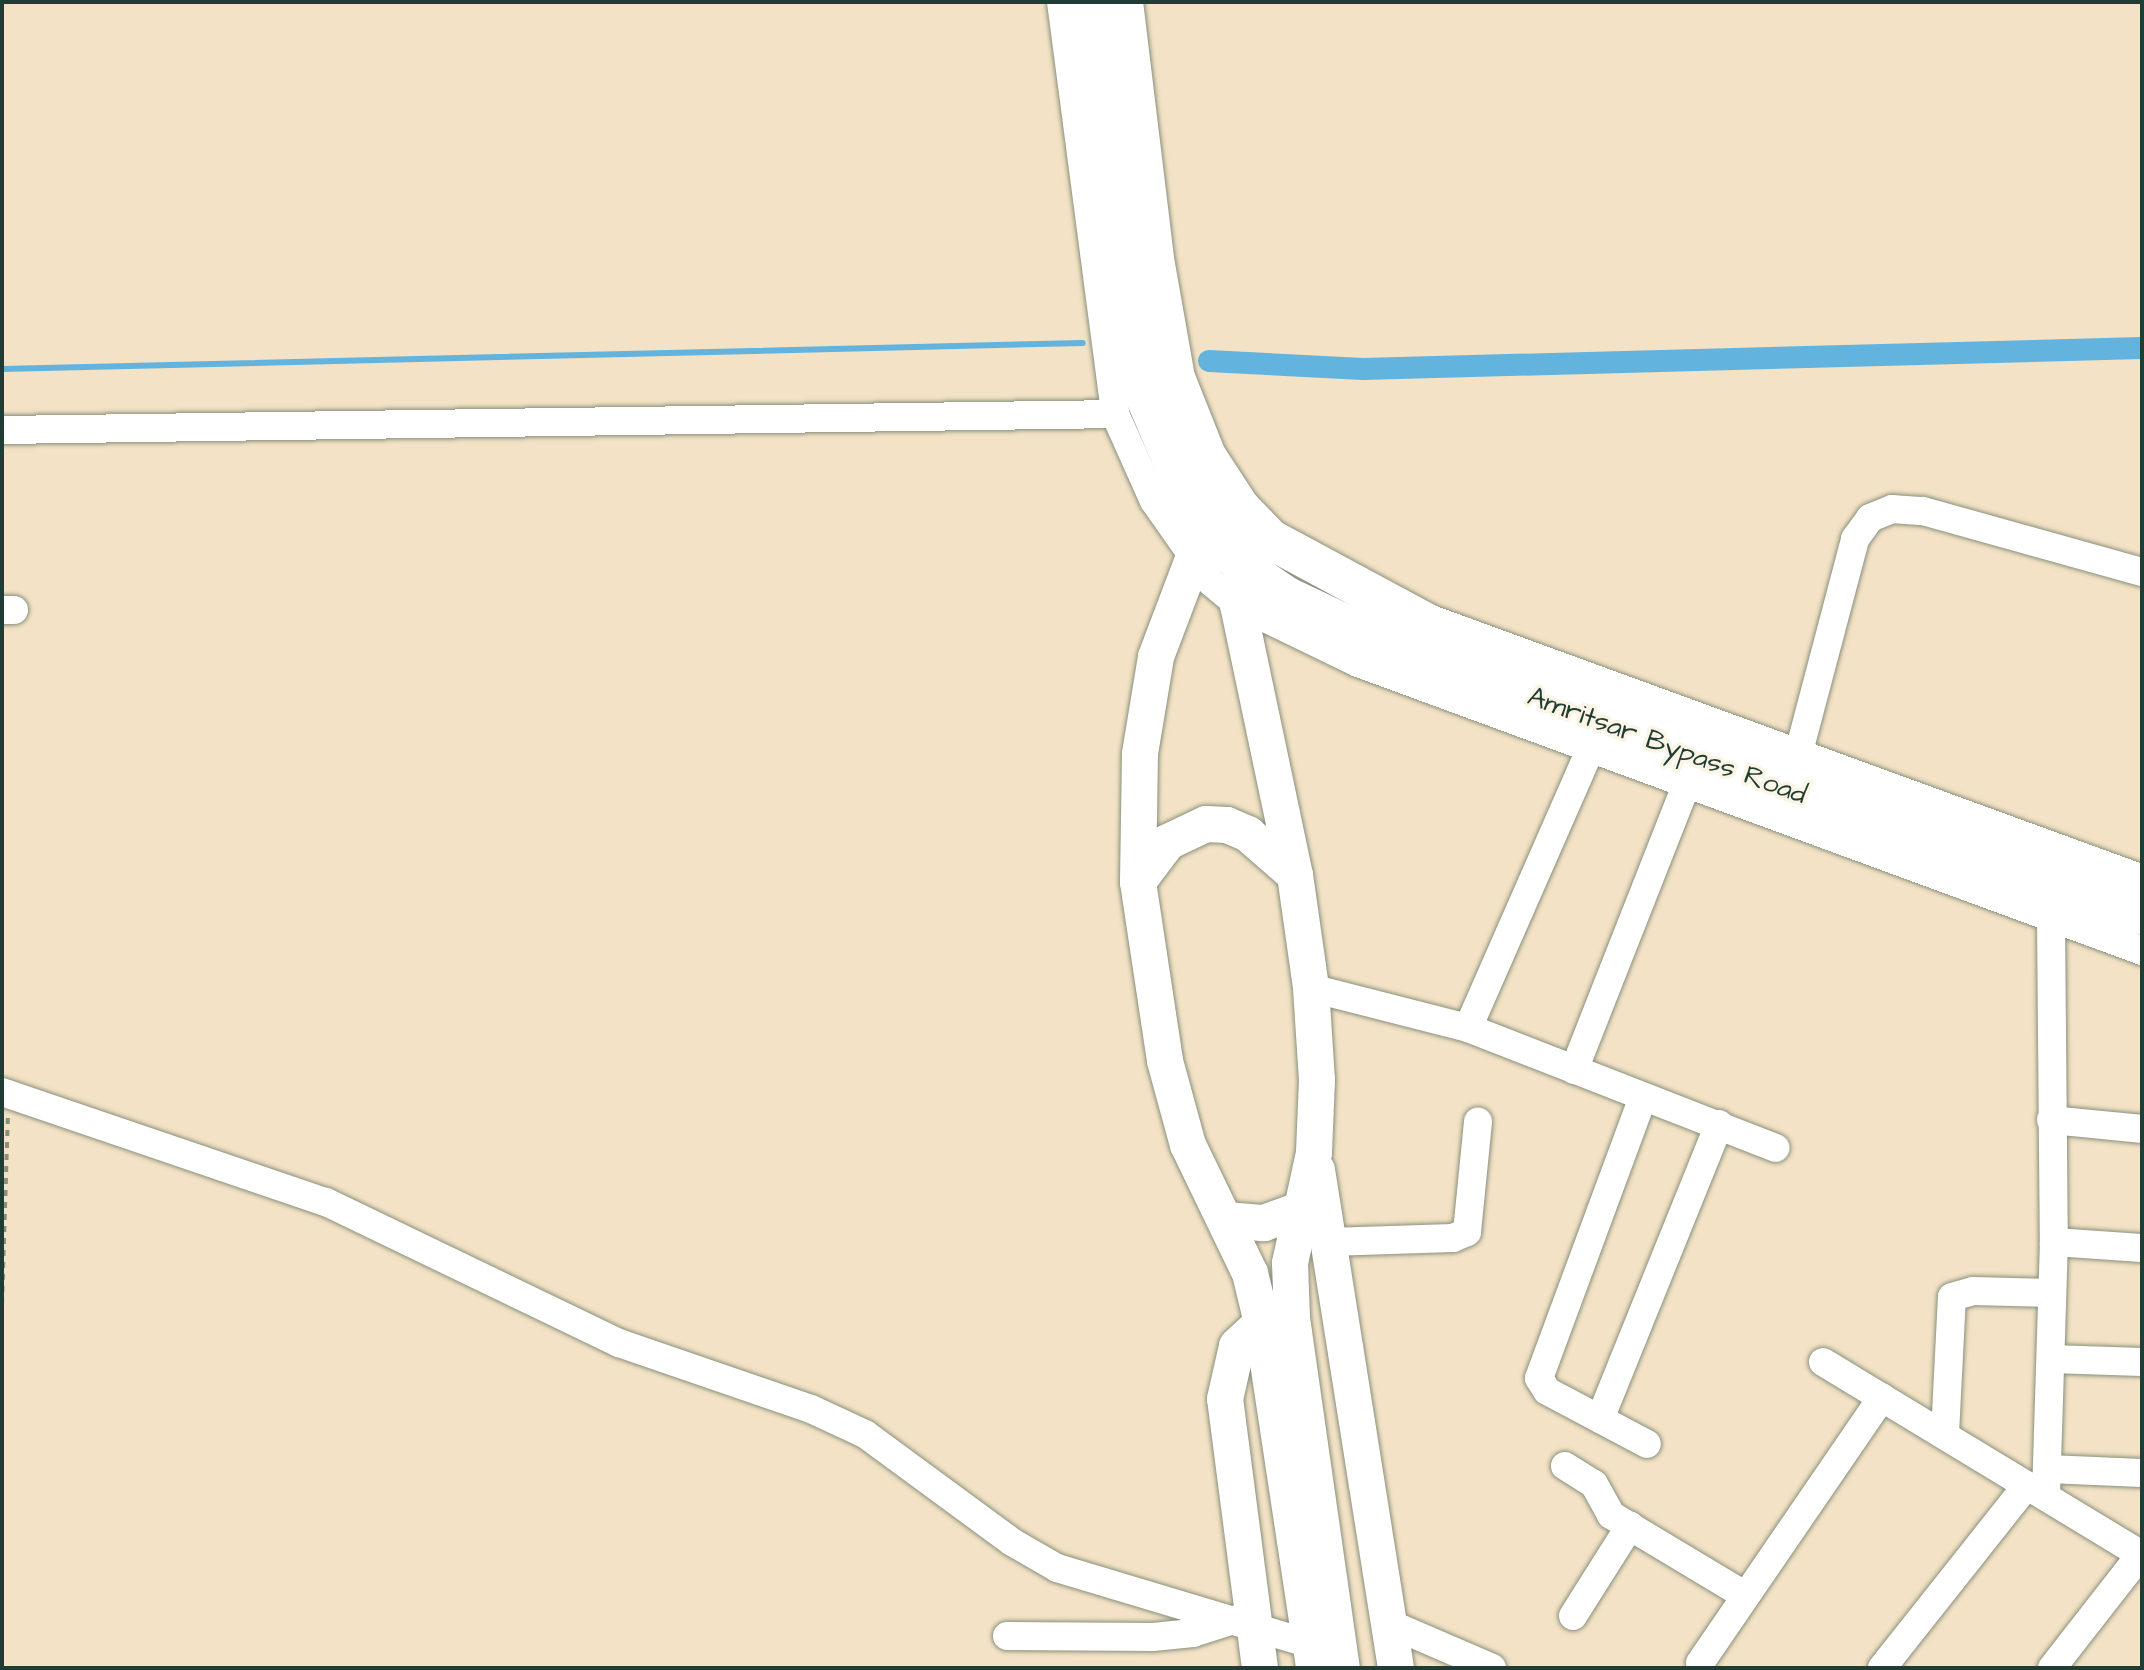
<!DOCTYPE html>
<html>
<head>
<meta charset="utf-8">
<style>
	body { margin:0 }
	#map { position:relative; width:2144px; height:1670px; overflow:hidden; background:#f3e2c5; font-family:"Architects Daughter",sans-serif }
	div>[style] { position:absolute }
	.stream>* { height:6px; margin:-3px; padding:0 3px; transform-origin:3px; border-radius:3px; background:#62b3dd }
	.canal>* { height:22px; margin:-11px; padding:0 11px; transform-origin:11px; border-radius:11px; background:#62b3dd }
	.path>* { height:4px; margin-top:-2px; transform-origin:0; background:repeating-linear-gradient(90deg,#89907c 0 6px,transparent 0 12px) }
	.roads { filter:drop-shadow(0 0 2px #89907c) drop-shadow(0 0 2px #89907c) }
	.minor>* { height:28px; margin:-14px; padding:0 14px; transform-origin:14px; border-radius:14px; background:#fff }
	.major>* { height:36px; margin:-18px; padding:0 18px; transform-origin:18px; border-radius:18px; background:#fff }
	.highway>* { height:40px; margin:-20px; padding:0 20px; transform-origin:20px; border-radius:20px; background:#fff }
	span { translate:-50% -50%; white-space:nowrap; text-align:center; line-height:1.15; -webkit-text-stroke:7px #fcf5e5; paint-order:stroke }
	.street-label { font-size:28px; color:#1f3d34 }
	.frame { position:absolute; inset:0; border:4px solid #1f3d34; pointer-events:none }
</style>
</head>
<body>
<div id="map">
	<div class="stream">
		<div style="left:2px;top:369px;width:1081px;rotate:-1.38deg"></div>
	</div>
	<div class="canal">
		<div style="left:1209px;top:361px;width:154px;rotate:3deg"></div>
		<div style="left:1363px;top:369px;width:779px;rotate:-1.54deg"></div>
	</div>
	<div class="path">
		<div style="left:2px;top:1304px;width:187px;rotate:-88.2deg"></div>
	</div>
	<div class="roads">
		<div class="minor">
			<div style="left:1061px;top:2px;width:416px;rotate:82.5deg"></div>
			<div style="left:1115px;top:414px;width:95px;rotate:65.9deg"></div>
			<div style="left:1154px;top:501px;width:99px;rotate:54.9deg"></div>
			<div style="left:1211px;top:582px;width:35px;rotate:40deg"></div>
			<div style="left:1238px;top:605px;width:133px;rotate:25.8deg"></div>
			<div style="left:1358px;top:663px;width:835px;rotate:20.17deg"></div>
			<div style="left:2px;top:430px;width:1113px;rotate:-0.82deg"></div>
			<div style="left:2px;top:610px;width:12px"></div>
			<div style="left:1797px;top:759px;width:228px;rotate:-75.2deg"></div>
			<div style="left:1855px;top:539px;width:26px;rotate:-54deg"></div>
			<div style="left:1870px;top:518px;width:24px;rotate:-22deg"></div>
			<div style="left:1892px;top:509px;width:31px;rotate:4deg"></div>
			<div style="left:1923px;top:511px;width:227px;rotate:15.6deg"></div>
			<div style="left:2051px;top:919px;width:323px;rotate:89.5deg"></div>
			<div style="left:1311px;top:988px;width:162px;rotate:14.3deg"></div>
			<div style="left:1468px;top:1028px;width:330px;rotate:21.3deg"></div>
			<div style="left:1468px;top:1028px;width:304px;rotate:-66.3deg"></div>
			<div style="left:1574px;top:1070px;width:305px;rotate:-68.5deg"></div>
			<div style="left:2px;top:1092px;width:342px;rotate:18.8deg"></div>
			<div style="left:326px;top:1202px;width:325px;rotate:25.7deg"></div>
			<div style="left:619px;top:1343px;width:203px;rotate:19deg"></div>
			<div style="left:811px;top:1409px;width:60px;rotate:24.8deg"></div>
			<div style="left:865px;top:1434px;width:182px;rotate:36.3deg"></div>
			<div style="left:1012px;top:1542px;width:52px;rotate:30deg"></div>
			<div style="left:1057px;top:1568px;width:265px;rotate:16.7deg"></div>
			<div style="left:1643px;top:1097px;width:300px;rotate:110.3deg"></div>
			<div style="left:1539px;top:1378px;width:15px;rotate:58deg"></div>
			<div style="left:1547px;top:1391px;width:113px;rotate:27.9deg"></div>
			<div style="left:2051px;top:1120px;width:91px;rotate:5.6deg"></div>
			<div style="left:1329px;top:1242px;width:124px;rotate:-1.8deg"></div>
			<div style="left:1453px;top:1238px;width:15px;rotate:-23deg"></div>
			<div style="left:1467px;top:1232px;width:111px;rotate:-84.3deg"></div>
			<div style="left:2051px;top:1359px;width:91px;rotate:1.9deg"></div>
			<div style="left:1823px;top:1362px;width:373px;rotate:31.2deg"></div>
			<div style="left:1600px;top:1419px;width:318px;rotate:-68deg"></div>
			<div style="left:1945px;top:1434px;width:137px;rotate:-87.1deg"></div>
			<div style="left:1952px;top:1297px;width:22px;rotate:-16deg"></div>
			<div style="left:1973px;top:1291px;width:79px;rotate:1.5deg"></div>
			<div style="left:1565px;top:1466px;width:34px;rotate:32deg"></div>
			<div style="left:1594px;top:1484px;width:35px;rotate:61deg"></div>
			<div style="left:1611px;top:1515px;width:157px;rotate:31deg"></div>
			<div style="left:2048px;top:1469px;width:94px;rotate:2.4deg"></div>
			<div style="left:2046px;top:1495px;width:253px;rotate:-88.2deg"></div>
			<div style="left:2054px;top:1242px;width:88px;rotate:3.9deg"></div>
			<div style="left:1573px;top:1616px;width:107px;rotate:-57.7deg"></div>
			<div style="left:1390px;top:1624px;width:111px;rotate:23.3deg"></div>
			<div style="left:1007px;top:1636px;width:146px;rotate:0.4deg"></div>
			<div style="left:1153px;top:1637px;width:40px;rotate:-5.7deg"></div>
			<div style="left:1193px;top:1633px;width:46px;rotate:-17.7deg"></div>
			<div style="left:1700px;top:1663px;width:322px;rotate:-55.6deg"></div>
			<div style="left:1882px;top:1668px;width:233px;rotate:-51.6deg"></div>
			<div style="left:2052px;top:1668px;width:146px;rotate:-52deg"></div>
		</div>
		<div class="major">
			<div style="left:1234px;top:515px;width:60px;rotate:133deg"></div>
			<div style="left:1193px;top:559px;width:105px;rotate:110.7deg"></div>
			<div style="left:1156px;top:657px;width:98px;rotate:99.4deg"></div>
			<div style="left:1140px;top:754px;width:128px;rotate:90.9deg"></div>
			<div style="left:1138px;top:882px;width:181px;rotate:81.4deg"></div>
			<div style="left:1165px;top:1061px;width:87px;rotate:74.7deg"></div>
			<div style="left:1188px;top:1145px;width:142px;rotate:64.2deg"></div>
			<div style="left:1250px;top:1273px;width:51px;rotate:76.5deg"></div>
			<div style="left:1262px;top:1323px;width:349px;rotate:81.4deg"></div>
			<div style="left:1265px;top:547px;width:29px;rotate:124deg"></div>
			<div style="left:1249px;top:571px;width:36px;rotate:108deg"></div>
			<div style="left:1238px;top:605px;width:276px;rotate:78.1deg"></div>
			<div style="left:1295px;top:875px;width:114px;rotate:81.9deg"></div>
			<div style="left:1311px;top:988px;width:92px;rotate:86.3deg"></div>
			<div style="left:1317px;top:1080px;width:73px;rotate:92.4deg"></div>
			<div style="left:1314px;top:1153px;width:113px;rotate:102.3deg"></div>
			<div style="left:1290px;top:1263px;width:55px;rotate:87.9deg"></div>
			<div style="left:1292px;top:1318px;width:354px;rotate:81.9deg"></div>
			<div style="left:1138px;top:882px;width:50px;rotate:-53.1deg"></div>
			<div style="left:1168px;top:842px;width:42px;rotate:-25.3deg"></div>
			<div style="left:1206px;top:824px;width:21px;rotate:3deg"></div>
			<div style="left:1227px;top:825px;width:23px;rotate:23deg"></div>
			<div style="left:1248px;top:834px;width:62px;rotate:41.1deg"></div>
			<div style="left:1317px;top:1170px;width:504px;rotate:80.99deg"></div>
			<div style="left:1227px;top:1220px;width:37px;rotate:5deg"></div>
			<div style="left:1264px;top:1223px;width:38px;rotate:-20deg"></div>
			<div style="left:1260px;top:1668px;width:271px;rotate:-97.4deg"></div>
			<div style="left:1225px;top:1399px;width:54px;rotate:-77.2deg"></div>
			<div style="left:1237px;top:1346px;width:34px;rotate:-43deg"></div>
		</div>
		<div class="highway">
			<div style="left:1094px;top:2px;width:328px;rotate:83.9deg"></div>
			<div style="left:1129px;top:328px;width:65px;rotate:77.5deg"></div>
			<div style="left:1143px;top:391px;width:117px;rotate:66.9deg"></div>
			<div style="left:1189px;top:499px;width:45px;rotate:57.7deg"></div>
			<div style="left:1213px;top:537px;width:50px;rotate:43.4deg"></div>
			<div style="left:1249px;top:571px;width:46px;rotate:34.4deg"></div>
			<div style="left:1287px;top:597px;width:140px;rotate:25.3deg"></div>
			<div style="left:1414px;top:657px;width:772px;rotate:19.51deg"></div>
			<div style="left:1123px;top:2px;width:259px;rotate:83.1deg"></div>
			<div style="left:1154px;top:259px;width:121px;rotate:80deg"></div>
			<div style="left:1175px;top:378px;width:84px;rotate:68.3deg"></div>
			<div style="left:1206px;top:456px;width:62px;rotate:56.8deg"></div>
			<div style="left:1240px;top:508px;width:43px;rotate:45.9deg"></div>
			<div style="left:1270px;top:539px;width:182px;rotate:28.3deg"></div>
			<div style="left:1430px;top:625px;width:758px;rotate:20.06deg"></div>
		</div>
	</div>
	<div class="street-label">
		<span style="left:1667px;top:746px;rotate:20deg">Amritsar Bypass Road</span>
	</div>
	<div class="frame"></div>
</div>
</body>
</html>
